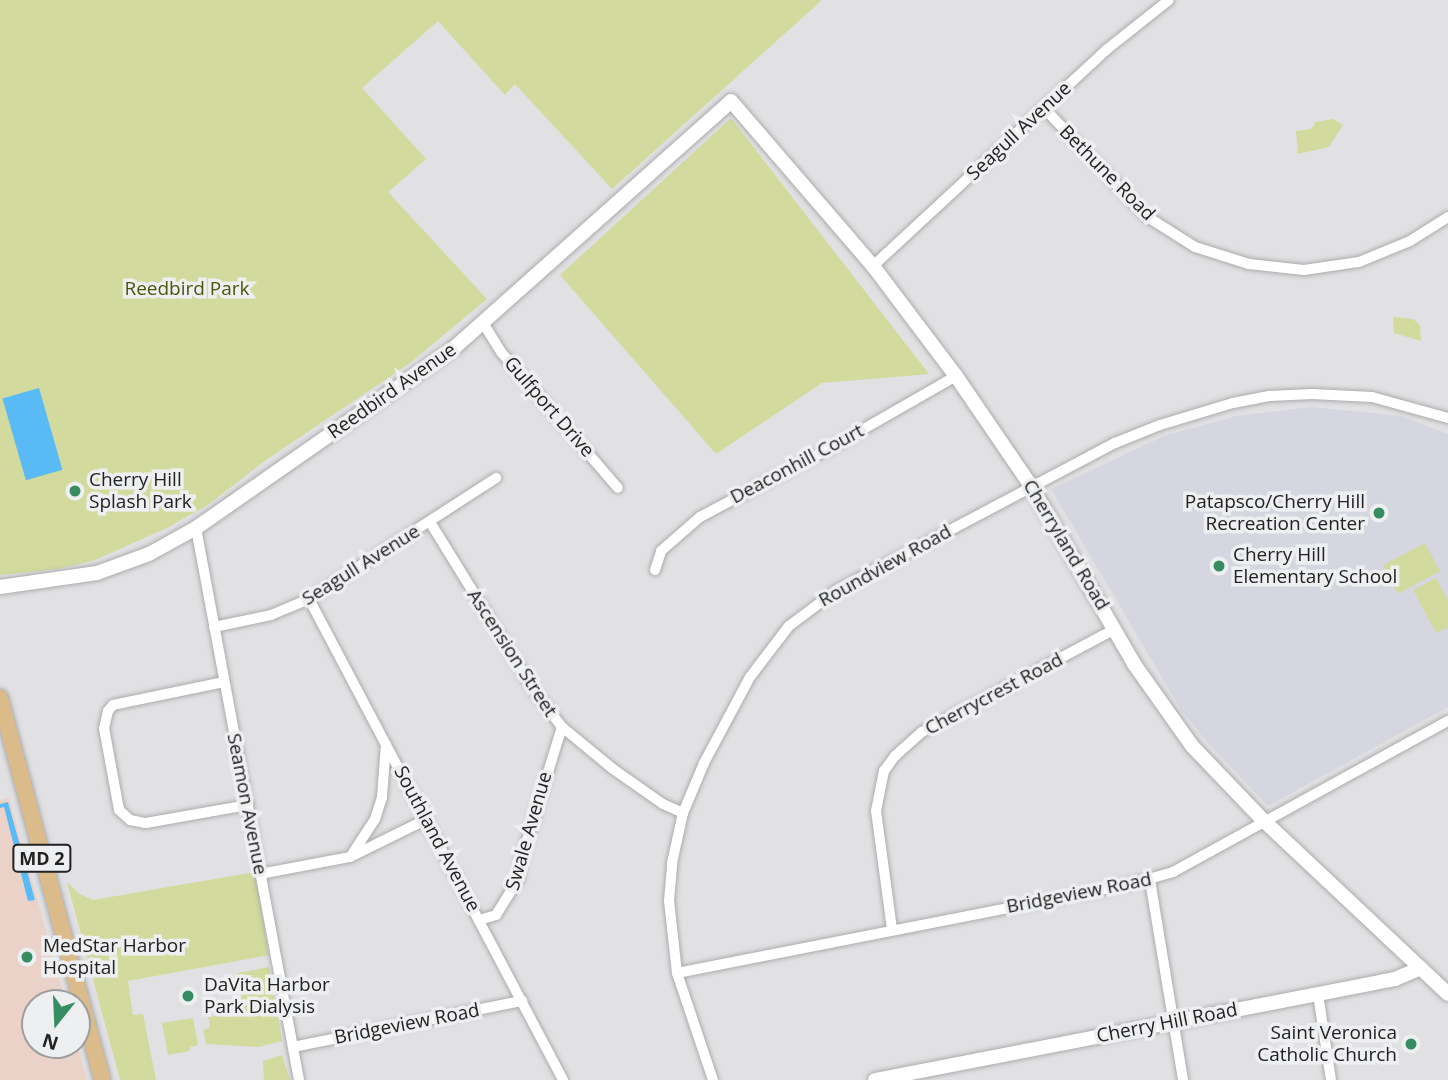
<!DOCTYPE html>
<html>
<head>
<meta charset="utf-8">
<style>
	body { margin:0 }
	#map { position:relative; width:1448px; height:1080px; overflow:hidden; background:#e1e1e3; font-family:"Open Sans",sans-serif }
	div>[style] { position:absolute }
	.built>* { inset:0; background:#d5d6e0 }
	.medical>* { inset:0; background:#ead2c9 }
	.green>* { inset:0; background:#d2da9d; transform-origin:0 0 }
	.water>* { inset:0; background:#59baf5; transform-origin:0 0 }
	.roads { filter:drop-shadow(0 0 2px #acacae) drop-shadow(0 0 2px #acacae) }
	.street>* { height:10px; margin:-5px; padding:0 5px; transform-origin:5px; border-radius:5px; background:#fff }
	.secondary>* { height:14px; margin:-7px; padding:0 7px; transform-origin:7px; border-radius:7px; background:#fff }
	.primary>* { height:16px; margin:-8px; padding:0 8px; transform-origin:8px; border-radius:8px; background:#dabb89 }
	.dots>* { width:19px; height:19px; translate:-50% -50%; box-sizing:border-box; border:4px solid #eeeff1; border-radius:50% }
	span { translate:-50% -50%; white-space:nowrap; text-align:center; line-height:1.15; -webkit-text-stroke:7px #eeeff1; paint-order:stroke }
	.shield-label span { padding:2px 5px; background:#eeeff1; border:2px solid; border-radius:5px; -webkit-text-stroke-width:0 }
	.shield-label { font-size:18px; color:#222223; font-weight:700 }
	.street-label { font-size:19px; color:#222223 }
	.park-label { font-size:19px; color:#4f5508 }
	.poi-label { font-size:19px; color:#222223 }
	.left { translate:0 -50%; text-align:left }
	.right { translate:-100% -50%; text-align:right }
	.north { position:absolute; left:21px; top:989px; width:70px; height:70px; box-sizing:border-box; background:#eeeff1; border:2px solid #9c9d9f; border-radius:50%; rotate:198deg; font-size:19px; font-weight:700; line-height:28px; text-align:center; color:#222223 }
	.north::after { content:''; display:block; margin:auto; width:24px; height:32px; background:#368d62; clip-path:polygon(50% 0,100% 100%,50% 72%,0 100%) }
</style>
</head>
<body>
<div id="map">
	<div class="built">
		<div style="clip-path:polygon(1311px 407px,1401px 416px,1448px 434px,1448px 707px,1268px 806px,1208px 743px,1181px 710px,1051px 489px,1164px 436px,1236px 416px)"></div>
	</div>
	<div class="medical">
		<div style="clip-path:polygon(9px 798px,66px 1003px,35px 1003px,35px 1045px,77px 1043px,87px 1080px,0 1080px,0 800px)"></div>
	</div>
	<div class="green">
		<div style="clip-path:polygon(0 0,822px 0,612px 189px,515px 84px,505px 95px,438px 21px,362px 88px,426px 159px,388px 192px,487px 299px,410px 363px,266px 460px,209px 504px,167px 528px,95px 560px,58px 569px,0 575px)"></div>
		<div style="clip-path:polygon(731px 118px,929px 374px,822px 383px,716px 454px,560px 275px)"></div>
		<div style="clip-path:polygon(1333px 119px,1343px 125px,1329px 147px,1298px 154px,1296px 131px,1311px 129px,1316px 122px)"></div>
		<div style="clip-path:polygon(1393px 317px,1413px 319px,1420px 325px,1421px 341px,1394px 333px)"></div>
		<div style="left:1425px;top:543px;width:32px;height:48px;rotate:62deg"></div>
		<div style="clip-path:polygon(1436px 578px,1448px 600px,1448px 627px,1436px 633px,1413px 590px)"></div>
		<div style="clip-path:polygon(255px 872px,269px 955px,128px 981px,133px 1015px,143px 1014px,156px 1080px,120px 1080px,67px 882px,79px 894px,93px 900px)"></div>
		<div style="clip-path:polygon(269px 967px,282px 1041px,258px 1047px,206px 1044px,203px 1030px,210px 1028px,208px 1017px,232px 1014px,231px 1005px,243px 1003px,240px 991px,232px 992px,230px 981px,238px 973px)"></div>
		<div style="clip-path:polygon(193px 1018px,198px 1045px,190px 1047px,190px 1051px,168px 1055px,162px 1023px)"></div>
		<div style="clip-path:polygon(282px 1055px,290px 1080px,264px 1080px,263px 1061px)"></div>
	</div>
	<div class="water">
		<div style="left:39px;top:388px;width:85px;height:38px;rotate:74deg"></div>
		<div style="clip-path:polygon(8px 802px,35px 900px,28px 901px,4px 807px,0 808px,0 804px)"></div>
	</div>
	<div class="roads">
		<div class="street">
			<div style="left:1044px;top:108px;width:149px;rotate:46.6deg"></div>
			<div style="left:1146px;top:216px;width:58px;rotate:32.3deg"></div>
			<div style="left:1195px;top:247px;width:57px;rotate:17.5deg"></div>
			<div style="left:1249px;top:264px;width:55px;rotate:6.2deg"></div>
			<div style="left:1304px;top:270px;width:56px;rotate:-8.3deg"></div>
			<div style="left:1359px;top:262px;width:55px;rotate:-22.4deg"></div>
			<div style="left:1410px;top:241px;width:45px;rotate:-32.3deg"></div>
			<div style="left:873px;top:266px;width:318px;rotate:-42.8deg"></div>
			<div style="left:1106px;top:50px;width:80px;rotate:-38.4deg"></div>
			<div style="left:483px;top:323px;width:34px;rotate:58deg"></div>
			<div style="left:501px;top:352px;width:179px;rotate:49.3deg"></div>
			<div style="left:430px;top:522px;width:196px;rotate:58.3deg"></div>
			<div style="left:533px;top:689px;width:48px;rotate:52.7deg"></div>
			<div style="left:562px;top:727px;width:66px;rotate:39.5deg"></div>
			<div style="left:613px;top:769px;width:61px;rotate:35deg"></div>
			<div style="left:663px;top:804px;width:22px;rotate:24deg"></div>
			<div style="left:196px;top:528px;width:562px;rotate:79.43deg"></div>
			<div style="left:655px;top:570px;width:20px;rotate:-72deg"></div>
			<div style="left:661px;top:551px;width:52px;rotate:-41.1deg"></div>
			<div style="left:700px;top:517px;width:152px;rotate:-27.9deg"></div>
			<div style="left:834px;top:446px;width:141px;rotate:-29.8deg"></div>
			<div style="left:309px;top:599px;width:544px;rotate:62.16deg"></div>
			<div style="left:214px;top:627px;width:58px;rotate:-11.9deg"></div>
			<div style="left:271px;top:615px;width:41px;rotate:-22.8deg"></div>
			<div style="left:309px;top:599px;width:223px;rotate:-32.9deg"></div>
			<div style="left:224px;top:682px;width:113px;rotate:168.3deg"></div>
			<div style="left:113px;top:705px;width:8px;rotate:130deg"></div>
			<div style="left:108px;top:711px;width:17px;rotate:103deg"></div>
			<div style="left:104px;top:728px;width:83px;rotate:79.6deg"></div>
			<div style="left:119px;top:810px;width:15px;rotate:42deg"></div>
			<div style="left:130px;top:820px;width:16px;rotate:11deg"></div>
			<div style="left:146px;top:823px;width:104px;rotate:-10deg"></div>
			<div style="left:351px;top:856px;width:44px;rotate:-57deg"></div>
			<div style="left:375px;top:819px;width:23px;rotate:-72deg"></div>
			<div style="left:382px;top:797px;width:53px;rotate:-85.7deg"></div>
			<div style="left:260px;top:874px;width:92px;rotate:-10.7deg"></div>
			<div style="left:350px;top:857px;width:86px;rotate:-26.3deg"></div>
			<div style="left:1150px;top:880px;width:203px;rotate:80.6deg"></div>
			<div style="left:479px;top:920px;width:18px;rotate:-16deg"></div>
			<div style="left:496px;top:915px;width:44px;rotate:-58.1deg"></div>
			<div style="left:519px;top:878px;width:18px;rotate:-84deg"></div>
			<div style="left:521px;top:860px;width:139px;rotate:-72.9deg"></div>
			<div style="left:892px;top:929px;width:119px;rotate:-97.7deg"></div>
			<div style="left:876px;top:811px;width:41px;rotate:-78.7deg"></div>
			<div style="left:884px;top:771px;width:19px;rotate:-54deg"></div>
			<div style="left:895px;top:756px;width:36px;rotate:-42deg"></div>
			<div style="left:922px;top:732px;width:219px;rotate:-28.1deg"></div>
			<div style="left:677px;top:973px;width:463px;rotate:-11.1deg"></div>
			<div style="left:1131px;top:884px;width:44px;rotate:-15.9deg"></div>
			<div style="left:1173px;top:872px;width:314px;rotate:-28.8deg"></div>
			<div style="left:1318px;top:994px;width:87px;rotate:81.4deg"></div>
			<div style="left:293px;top:1047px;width:234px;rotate:-11.4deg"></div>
			<div style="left:713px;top:1080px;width:113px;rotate:-108.6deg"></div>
			<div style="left:677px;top:973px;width:72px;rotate:-96.3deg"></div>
			<div style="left:669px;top:901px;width:38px;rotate:-85deg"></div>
			<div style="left:672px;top:863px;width:51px;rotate:-77.6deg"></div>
			<div style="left:683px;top:813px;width:54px;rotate:-67.2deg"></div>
			<div style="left:704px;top:763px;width:98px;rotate:-61.9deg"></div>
			<div style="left:750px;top:677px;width:64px;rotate:-52.6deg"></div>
			<div style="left:789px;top:626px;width:60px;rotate:-36.9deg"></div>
			<div style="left:837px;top:590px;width:314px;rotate:-27.9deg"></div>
			<div style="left:1115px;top:443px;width:48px;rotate:-21.8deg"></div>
			<div style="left:1160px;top:425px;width:76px;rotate:-16.8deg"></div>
			<div style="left:1233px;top:403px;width:38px;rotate:-11deg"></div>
			<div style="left:1270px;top:396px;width:42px;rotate:-2.7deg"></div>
			<div style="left:1312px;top:394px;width:60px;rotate:2.9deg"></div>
			<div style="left:1372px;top:397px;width:79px;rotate:15.4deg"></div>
		</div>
		<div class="secondary">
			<div style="left:0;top:587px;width:98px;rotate:-8.2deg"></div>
			<div style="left:97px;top:573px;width:55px;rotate:-20.1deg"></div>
			<div style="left:149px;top:554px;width:54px;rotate:-29deg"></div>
			<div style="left:196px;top:528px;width:315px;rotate:-34.9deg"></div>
			<div style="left:454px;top:348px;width:371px;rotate:-41.7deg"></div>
			<div style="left:731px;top:101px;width:218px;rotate:49.3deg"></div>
			<div style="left:873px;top:266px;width:138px;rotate:53deg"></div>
			<div style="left:956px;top:376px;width:133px;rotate:55.7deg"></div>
			<div style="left:1031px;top:486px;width:206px;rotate:59.9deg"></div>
			<div style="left:1134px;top:664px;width:100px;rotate:54.7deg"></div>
			<div style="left:1192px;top:746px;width:105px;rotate:46.2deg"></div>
			<div style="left:1265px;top:822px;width:251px;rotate:43.2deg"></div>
			<div style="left:875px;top:1080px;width:530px;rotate:-10.99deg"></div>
			<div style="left:1395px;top:979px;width:28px;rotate:-23deg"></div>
		</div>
		<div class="primary">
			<div style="left:0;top:698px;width:395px;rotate:75deg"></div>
		</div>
	</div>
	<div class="dots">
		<div style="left:75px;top:491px;background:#368d62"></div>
		<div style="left:1379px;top:513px;background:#368d62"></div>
		<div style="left:1219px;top:566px;background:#368d62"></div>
		<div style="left:27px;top:957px;background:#368d62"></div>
		<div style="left:188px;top:996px;background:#368d62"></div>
		<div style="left:1411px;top:1044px;background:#368d62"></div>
	</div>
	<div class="shield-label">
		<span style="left:42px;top:858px">MD 2</span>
	</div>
	<div class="street-label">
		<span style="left:1019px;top:131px;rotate:-43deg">Seagull Avenue</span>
		<span style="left:1107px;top:173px;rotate:45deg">Bethune Road</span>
		<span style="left:392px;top:391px;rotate:-35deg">Reedbird Avenue</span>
		<span style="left:549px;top:407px;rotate:49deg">Gulfport Drive</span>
		<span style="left:797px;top:464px;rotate:-28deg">Deaconhill Court</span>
		<span style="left:1066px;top:545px;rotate:59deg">Cherryland Road</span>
		<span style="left:361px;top:565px;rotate:-32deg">Seagull Avenue</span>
		<span style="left:885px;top:566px;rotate:-29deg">Roundview Road</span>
		<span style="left:512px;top:653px;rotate:57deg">Ascension Street</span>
		<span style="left:994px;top:694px;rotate:-28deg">Cherrycrest Road</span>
		<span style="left:247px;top:804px;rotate:79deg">Seamon Avenue</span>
		<span style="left:529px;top:831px;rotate:-74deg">Swale Avenue</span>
		<span style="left:437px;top:839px;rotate:62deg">Southland Avenue</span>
		<span style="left:1079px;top:893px;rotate:-11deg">Bridgeview Road</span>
		<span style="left:1167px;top:1023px;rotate:-11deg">Cherry Hill Road</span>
		<span style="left:407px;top:1024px;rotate:-11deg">Bridgeview Road</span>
	</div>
	<div class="park-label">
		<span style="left:187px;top:289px">Reedbird Park</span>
	</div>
	<div class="poi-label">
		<span class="left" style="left:89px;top:491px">Cherry Hill<br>Splash Park</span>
		<span class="right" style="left:1365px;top:513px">Patapsco/Cherry Hill<br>Recreation Center</span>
		<span class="left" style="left:1233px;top:566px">Cherry Hill<br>Elementary School</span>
		<span class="left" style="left:43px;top:957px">MedStar Harbor<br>Hospital</span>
		<span class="left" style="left:204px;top:996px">DaVita Harbor<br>Park Dialysis</span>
		<span class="right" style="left:1397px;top:1044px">Saint Veronica<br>Catholic Church</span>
	</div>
	<div class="north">N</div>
</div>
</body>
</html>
